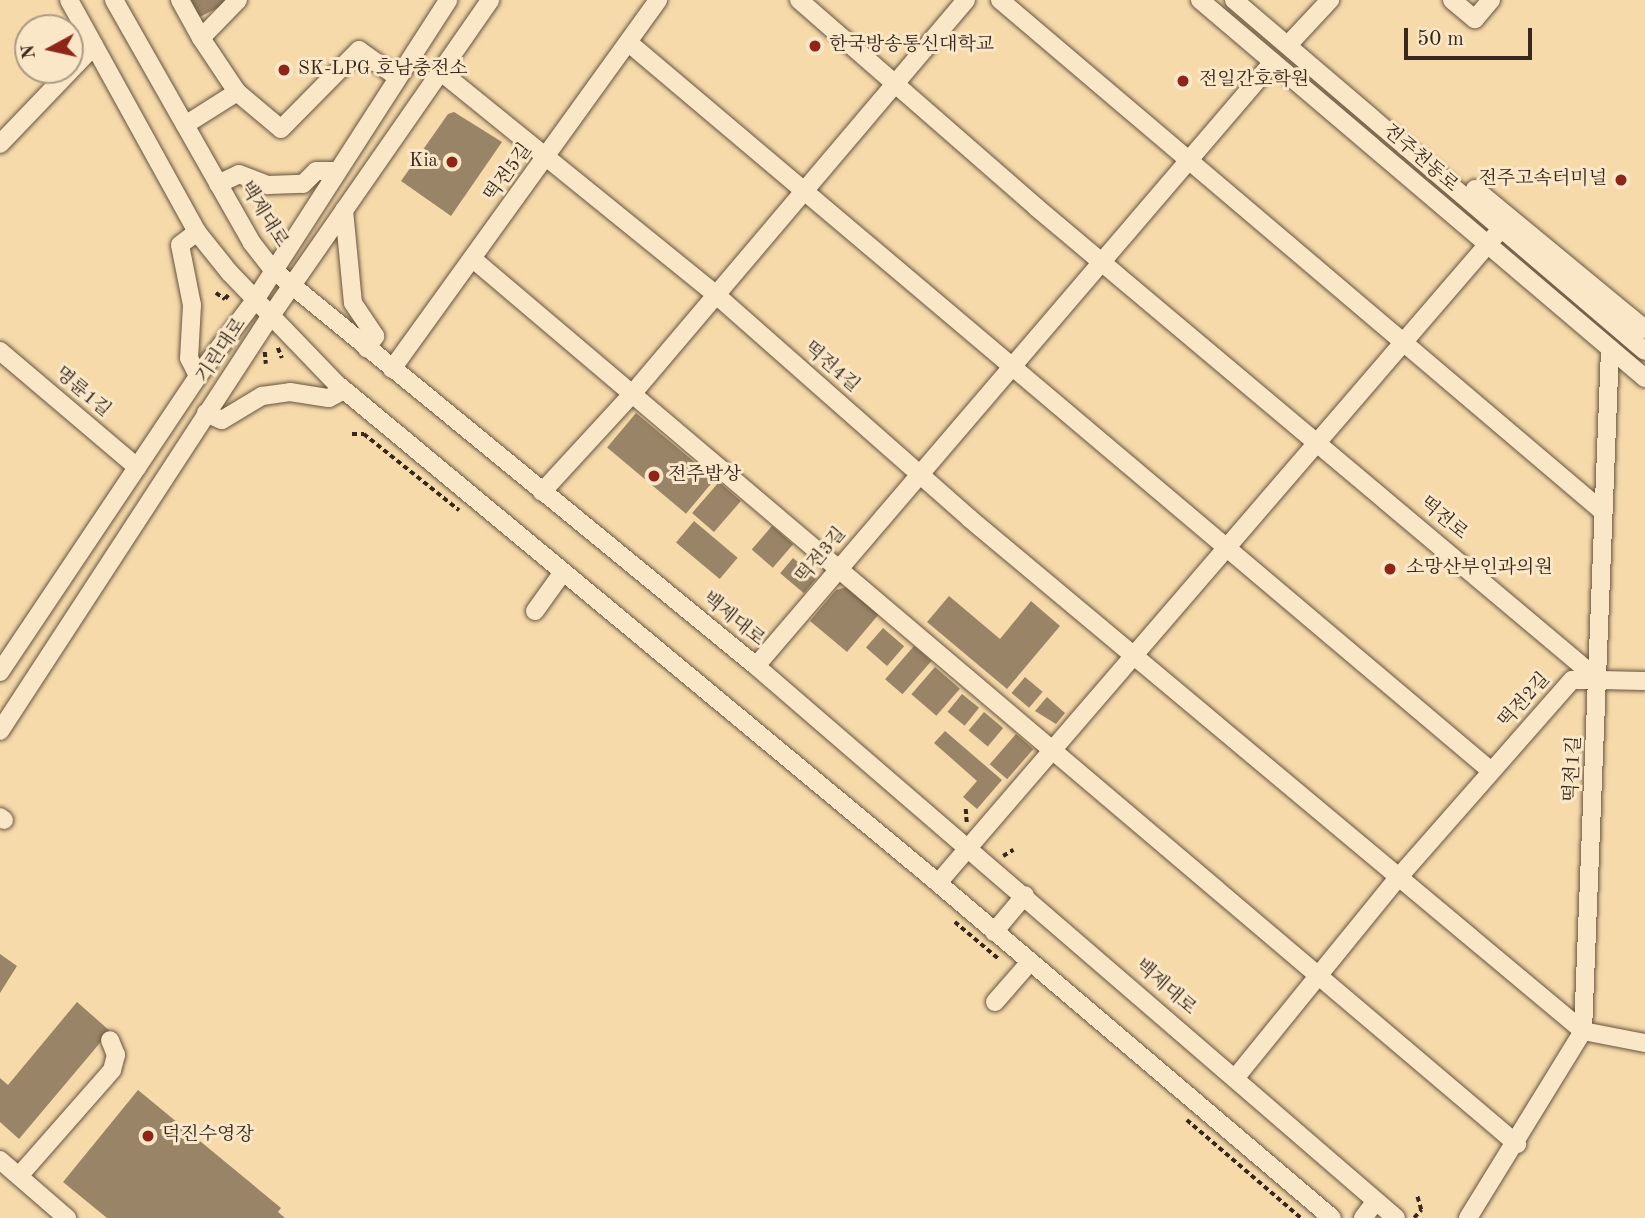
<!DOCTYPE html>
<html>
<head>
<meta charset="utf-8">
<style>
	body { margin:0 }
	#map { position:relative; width:1645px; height:1218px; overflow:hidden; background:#f6daaa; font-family:"Old Standard TT","Noto Serif KR",serif }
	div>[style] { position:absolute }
	.building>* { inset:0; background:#9a8467; transform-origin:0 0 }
	.path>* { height:3.5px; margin-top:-1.75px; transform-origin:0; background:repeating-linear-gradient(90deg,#37271e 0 5px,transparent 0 8.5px) }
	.roads { filter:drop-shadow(0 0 2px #675441) drop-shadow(0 0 2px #675441) }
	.minor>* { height:18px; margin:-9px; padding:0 9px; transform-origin:9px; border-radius:9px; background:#f9e7c8 }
	.dots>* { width:19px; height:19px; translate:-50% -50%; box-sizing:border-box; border:4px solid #f9e7c8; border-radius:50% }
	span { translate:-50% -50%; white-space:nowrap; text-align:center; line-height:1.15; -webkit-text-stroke:6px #f9e7c8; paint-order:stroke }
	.poi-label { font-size:19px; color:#37271e }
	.left { translate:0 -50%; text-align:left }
	.right { translate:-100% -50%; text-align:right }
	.street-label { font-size:19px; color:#37271e }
	.north { position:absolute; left:14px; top:14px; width:70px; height:70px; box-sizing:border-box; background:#f9e7c8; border:2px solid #ab9a84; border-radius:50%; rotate:262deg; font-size:19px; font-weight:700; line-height:28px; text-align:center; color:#37271e }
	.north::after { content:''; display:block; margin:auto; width:24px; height:32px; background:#8f2418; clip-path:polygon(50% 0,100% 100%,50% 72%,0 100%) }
	.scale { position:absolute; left:1404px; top:28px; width:128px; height:32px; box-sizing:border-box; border:4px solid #37271e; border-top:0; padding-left:9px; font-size:21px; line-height:24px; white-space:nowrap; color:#37271e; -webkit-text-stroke:5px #f9e7c8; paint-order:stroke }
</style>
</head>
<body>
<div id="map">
	<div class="building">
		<div style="clip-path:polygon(186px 0,233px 0,196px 19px)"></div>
		<div style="clip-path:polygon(454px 112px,502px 142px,451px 216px,401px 181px,448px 114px)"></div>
		<div style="left:636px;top:413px;width:103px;height:45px;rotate:40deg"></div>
		<div style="left:719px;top:482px;width:29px;height:41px;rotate:41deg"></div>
		<div style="left:694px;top:521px;width:57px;height:28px;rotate:40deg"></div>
		<div style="left:772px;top:526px;width:28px;height:31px;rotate:41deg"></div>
		<div style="left:793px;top:558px;width:31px;height:20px;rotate:40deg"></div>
		<div style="clip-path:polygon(846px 587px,879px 614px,847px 652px,810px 621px,836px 590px)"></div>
		<div style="clip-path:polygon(949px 596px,1000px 639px,1031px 601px,1060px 626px,1007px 689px,927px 622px)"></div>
		<div style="left:883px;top:628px;width:28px;height:26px;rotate:41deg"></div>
		<div style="left:914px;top:646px;width:23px;height:44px;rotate:41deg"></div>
		<div style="left:935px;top:667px;width:33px;height:36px;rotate:41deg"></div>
		<div style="left:1025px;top:677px;width:23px;height:21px;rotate:40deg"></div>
		<div style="left:962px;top:694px;width:22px;height:23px;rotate:39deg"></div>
		<div style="clip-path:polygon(1047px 697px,1065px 713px,1056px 724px,1035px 711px)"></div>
		<div style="left:984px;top:712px;width:25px;height:24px;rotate:40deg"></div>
		<div style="clip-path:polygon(945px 731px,1002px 780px,977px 809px,963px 797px,977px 781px,934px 743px)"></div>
		<div style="left:1016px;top:734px;width:23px;height:40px;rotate:41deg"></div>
		<div style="clip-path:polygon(0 954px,17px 966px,0 993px)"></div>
		<div style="clip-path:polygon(77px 1002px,110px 1031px,19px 1139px,0 1122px,0 1078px,8px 1085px)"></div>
		<div style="clip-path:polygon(138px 1090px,281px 1208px,278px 1212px,285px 1218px,107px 1218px,63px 1182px)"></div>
	</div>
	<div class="path">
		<div style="left:268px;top:220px;width:12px;rotate:66deg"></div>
		<div style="left:273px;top:231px;width:8px;rotate:130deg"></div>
		<div style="left:216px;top:293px;width:11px;rotate:34deg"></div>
		<div style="left:225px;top:299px;width:5px;rotate:-53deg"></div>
		<div style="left:278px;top:348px;width:11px;rotate:68deg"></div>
		<div style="left:265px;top:352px;width:12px;rotate:85deg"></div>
		<div style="left:352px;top:434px;width:12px"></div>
		<div style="left:364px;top:434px;width:122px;rotate:38.7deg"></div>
		<div style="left:966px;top:809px;width:14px;rotate:86deg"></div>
		<div style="left:1003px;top:856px;width:12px;rotate:-31deg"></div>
		<div style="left:955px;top:922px;width:59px;rotate:40.2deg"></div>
		<div style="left:1187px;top:1120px;width:150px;rotate:40.7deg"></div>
		<div style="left:1414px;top:1218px;width:11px;rotate:-49deg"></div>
		<div style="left:1421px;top:1210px;width:15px;rotate:-106deg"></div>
	</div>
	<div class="roads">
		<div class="minor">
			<div style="left:69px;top:0;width:265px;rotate:61.1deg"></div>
			<div style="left:197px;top:232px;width:53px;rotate:51.2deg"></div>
			<div style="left:230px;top:273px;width:154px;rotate:46.1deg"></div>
			<div style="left:337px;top:384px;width:764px;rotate:39.69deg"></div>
			<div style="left:925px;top:872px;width:534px;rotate:40.37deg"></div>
			<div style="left:114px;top:0;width:279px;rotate:60.4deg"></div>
			<div style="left:252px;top:243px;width:33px;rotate:52deg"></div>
			<div style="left:272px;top:269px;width:626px;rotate:39.36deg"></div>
			<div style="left:756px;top:666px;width:845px;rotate:40.78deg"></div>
			<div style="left:180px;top:0;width:43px;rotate:61.1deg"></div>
			<div style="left:238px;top:0;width:53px;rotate:134.2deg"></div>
			<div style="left:201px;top:38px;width:65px;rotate:56.3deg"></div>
			<div style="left:237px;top:92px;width:57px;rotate:40.1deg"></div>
			<div style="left:281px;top:129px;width:111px;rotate:-45.4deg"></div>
			<div style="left:359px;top:50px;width:47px;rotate:35.4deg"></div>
			<div style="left:799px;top:0;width:315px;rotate:41.1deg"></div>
			<div style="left:1036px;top:207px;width:735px;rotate:40.04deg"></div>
			<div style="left:1599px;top:680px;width:46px;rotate:1.2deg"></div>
			<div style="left:1000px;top:0;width:788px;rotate:40.32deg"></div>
			<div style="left:1200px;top:0;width:584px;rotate:40.35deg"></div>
			<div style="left:1234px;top:0;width:540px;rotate:40.5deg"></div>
			<div style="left:1452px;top:0;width:30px;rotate:40deg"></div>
			<div style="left:1475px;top:19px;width:25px;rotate:-50deg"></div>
			<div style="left:629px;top:43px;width:1127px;rotate:40.18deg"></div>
			<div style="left:1288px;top:45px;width:62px;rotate:-47deg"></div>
			<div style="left:441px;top:72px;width:351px;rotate:39deg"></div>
			<div style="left:714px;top:293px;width:340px;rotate:41.4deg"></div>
			<div style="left:969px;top:518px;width:800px;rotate:39.88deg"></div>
			<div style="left:1583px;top:1031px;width:63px;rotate:11deg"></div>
			<div style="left:185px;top:125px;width:62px;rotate:-32.4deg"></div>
			<div style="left:0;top:144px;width:136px;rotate:-46.2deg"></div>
			<div style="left:218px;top:184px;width:23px;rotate:-25deg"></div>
			<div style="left:239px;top:174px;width:31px;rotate:21deg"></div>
			<div style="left:268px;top:185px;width:35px;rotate:-2deg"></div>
			<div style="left:303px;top:184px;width:18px;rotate:-45deg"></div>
			<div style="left:316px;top:171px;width:20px"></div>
			<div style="left:1475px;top:189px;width:220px;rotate:39.5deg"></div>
			<div style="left:344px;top:210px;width:93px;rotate:84.5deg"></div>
			<div style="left:353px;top:303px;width:40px;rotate:56deg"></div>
			<div style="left:375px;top:336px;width:15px;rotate:122deg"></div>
			<div style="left:197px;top:232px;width:21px;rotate:143deg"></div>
			<div style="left:180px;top:245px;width:61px;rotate:78.7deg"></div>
			<div style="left:192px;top:305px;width:53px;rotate:93.2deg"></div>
			<div style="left:189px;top:358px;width:20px;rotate:63deg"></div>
			<div style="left:473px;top:259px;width:1369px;rotate:40.29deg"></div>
			<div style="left:0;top:351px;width:180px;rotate:40.3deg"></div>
			<div style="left:392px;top:369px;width:455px;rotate:-54.2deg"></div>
			<div style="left:206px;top:413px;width:17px;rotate:24deg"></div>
			<div style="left:222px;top:420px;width:47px;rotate:-31deg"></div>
			<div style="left:262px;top:396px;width:28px;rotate:-8deg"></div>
			<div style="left:290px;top:392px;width:39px;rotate:9deg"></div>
			<div style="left:329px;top:398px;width:17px;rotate:-28deg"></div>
			<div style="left:542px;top:492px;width:134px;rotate:-47.4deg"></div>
			<div style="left:633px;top:393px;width:515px;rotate:-49.72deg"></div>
			<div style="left:535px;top:611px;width:48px;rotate:-54.3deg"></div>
			<div style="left:756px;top:666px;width:795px;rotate:-49.44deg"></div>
			<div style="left:0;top:672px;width:356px;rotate:-56.2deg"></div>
			<div style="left:198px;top:376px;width:95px;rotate:-53.1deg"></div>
			<div style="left:255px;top:300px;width:357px;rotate:-57.2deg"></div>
			<div style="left:0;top:731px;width:494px;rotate:-56.9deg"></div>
			<div style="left:270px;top:317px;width:386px;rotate:-55.2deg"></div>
			<div style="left:0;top:817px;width:5px;rotate:37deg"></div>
			<div style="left:938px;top:883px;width:863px;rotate:-49.28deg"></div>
			<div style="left:994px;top:932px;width:48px;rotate:-50deg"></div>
			<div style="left:995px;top:1002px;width:52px;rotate:-48.9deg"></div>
			<div style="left:1236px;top:1077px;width:257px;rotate:-50.9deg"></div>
			<div style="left:1398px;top:878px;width:264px;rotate:-48.7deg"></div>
			<div style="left:1572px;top:680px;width:27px"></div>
			<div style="left:0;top:1160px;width:89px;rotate:40.9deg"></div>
			<div style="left:19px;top:1176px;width:141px;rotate:-48.7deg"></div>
			<div style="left:112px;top:1070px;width:16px;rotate:-75deg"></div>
			<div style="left:116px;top:1055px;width:16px;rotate:-112deg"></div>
			<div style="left:1363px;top:1218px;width:21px;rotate:-53deg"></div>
			<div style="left:1468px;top:1218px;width:220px;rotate:-58.4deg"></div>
			<div style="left:1583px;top:1031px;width:683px;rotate:-87.73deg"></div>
		</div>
	</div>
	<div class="dots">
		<div style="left:815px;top:46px;background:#8f2418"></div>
		<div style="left:284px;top:70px;background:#8f2418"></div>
		<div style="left:1183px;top:81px;background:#8f2418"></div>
		<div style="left:452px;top:162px;background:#8f2418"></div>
		<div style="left:1621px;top:180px;background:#8f2418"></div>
		<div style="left:654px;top:476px;background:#8f2418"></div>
		<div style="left:1390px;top:569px;background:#8f2418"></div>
		<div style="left:148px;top:1136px;background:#8f2418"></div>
	</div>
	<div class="poi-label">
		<span class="left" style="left:829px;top:46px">한국방송통신대학교</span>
		<span class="left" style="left:298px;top:70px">SK-LPG 호남충전소</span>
		<span class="left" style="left:1199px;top:81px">전일간호학원</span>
		<span class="right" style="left:438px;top:162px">Kia</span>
		<span class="right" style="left:1607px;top:180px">전주고속터미널</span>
		<span class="left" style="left:668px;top:476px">전주밥상</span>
		<span class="left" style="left:1406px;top:569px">소망산부인과의원</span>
		<span class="left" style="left:162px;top:1136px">덕진수영장</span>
	</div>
	<div class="street-label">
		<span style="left:1420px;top:159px;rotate:41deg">전주천동로</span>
		<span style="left:509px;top:173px;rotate:-54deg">떡전5길</span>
		<span style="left:263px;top:215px;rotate:58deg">백제대로</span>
		<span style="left:222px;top:351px;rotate:-56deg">기린대로</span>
		<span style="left:831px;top:368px;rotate:41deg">떡전4길</span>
		<span style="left:82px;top:393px;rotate:40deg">명륜1길</span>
		<span style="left:1443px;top:519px;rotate:40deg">떡전로</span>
		<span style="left:822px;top:556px;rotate:-50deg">떡전3길</span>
		<span style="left:733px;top:620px;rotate:39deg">백제대로</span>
		<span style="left:1525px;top:701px;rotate:-48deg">떡전2길</span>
		<span style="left:1574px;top:769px;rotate:-87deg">떡전1길</span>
		<span style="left:1165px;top:988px;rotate:41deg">백제대로</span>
	</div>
	<div class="north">N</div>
	<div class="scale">50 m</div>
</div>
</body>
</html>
